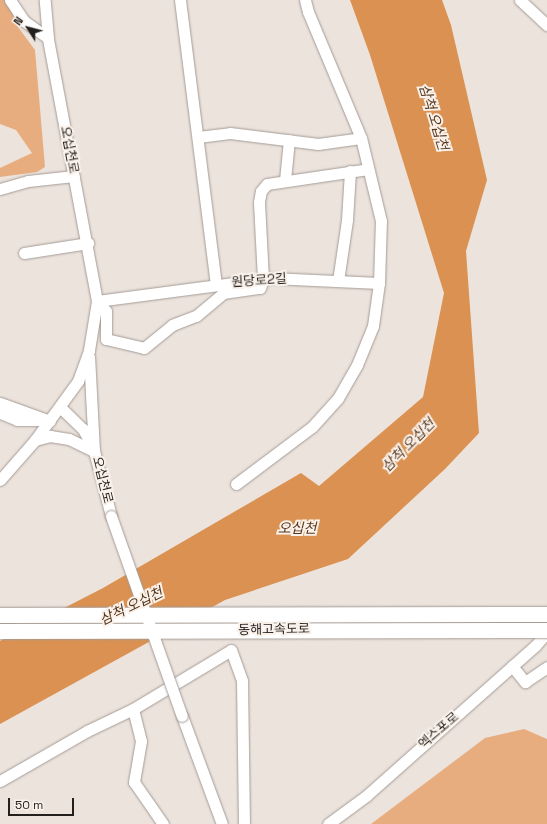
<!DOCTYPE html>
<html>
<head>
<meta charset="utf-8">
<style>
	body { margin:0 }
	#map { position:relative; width:547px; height:824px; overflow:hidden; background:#ece3dd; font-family:"Space Grotesk","Noto Sans KR",sans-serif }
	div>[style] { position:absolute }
	.green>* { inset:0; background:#e7ad7f }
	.water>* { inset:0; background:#db9151 }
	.roads { filter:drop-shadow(0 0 1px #a49b95) drop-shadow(0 0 1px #a49b95) }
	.minor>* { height:11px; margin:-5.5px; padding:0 5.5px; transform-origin:5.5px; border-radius:5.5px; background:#fff }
	.bridges { filter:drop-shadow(0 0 1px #a49b95) drop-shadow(0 0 1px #a49b95) }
	.minor-bridge>* { height:11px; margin:-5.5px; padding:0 5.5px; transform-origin:5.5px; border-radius:5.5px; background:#fff }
	.highway-bridge>* { height:15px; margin:-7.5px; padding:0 7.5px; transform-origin:7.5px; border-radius:7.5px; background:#fff }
	span { translate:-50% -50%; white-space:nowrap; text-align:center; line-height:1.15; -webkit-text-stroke:4px #faf1ea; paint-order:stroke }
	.street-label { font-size:13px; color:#221f1c }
	.water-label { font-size:14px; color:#56371c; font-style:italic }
	.north { position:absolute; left:8px; top:8px; width:40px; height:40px; -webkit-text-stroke:3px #faf1ea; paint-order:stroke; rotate:306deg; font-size:11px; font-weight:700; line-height:16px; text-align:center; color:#221f1c }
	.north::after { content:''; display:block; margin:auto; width:14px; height:18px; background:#221f1c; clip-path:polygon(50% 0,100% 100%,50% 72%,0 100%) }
	.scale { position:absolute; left:8px; top:798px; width:66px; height:18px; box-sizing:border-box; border:2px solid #221f1c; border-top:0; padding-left:5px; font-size:12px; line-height:14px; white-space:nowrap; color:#221f1c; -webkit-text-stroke:3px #faf1ea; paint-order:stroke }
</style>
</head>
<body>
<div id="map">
	<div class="green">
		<div style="clip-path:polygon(0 0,6px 0,18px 27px,35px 50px,45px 167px,37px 172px,0 177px,0 168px,32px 153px,16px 130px,0 124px)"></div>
		<div style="clip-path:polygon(524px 729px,547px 739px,547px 824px,371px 824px,485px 738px)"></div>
	</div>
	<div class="water">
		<div style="clip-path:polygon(350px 0,442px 0,451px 25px,487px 180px,466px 251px,479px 433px,445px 469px,348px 559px,225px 600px,0 724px,0 641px,103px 588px,301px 473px,319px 486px,423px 397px,444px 293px,370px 55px)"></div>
	</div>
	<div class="roads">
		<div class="minor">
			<div style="left:10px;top:0;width:25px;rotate:56deg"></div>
			<div style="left:24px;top:21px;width:29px;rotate:35deg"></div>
			<div style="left:180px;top:0;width:287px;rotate:82.8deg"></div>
			<div style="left:520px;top:0;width:37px;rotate:43deg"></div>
			<div style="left:198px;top:137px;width:32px;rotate:-7deg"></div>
			<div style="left:230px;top:133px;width:89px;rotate:7.1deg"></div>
			<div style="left:318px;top:144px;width:43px;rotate:-7.9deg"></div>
			<div style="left:285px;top:180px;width:40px;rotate:-84.3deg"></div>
			<div style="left:0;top:189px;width:29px;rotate:-16deg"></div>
			<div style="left:28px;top:181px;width:46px;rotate:-6.2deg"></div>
			<div style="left:24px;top:253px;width:65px;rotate:-8.9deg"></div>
			<div style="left:338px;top:281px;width:62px;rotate:-81.6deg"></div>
			<div style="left:347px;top:220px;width:49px;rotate:-86.5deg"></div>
			<div style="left:97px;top:301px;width:13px;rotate:48deg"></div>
			<div style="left:106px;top:311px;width:28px;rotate:90deg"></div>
			<div style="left:106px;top:339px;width:39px;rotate:13deg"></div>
			<div style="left:144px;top:348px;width:36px;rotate:-39deg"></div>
			<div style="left:172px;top:325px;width:26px;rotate:-21deg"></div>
			<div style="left:196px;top:316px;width:35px;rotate:-40deg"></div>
			<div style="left:223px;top:293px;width:37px;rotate:-8deg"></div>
			<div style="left:260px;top:288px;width:9px;rotate:-72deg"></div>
			<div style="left:263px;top:279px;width:77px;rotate:-93deg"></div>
			<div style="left:259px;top:202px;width:11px;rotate:-80deg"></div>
			<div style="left:261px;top:191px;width:9px;rotate:-49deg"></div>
			<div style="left:267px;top:184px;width:102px;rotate:-8.4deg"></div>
			<div style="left:97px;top:301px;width:176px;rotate:-7.5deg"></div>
			<div style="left:271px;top:278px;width:108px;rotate:2.7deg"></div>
			<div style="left:0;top:403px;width:53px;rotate:19.8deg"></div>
			<div style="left:61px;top:408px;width:30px;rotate:44deg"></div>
			<div style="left:83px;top:429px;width:25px;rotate:63deg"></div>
			<div style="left:94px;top:451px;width:67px;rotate:75.3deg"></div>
			<div style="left:0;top:413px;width:18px;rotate:22deg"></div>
			<div style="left:17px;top:420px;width:21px"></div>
			<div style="left:35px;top:440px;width:16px;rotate:-15deg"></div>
			<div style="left:50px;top:436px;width:19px;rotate:9deg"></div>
			<div style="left:69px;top:439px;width:28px;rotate:26deg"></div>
			<div style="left:94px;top:451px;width:94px;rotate:-93deg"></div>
			<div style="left:0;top:480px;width:53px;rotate:-48.8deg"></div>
			<div style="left:35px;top:440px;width:73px;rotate:-53.9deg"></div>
			<div style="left:78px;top:381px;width:33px;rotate:-70deg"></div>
			<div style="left:89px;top:350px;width:50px;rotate:-80.7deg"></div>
			<div style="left:97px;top:301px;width:268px;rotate:-100.6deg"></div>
			<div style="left:48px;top:38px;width:38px;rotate:-95deg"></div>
			<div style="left:236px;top:484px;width:95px;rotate:-36.9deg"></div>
			<div style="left:312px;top:427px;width:39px;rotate:-48deg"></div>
			<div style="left:338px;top:398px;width:38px;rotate:-60deg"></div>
			<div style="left:357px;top:365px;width:42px;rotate:-67.7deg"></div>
			<div style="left:373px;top:326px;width:43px;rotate:-82.1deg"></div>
			<div style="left:379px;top:283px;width:62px;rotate:-88.2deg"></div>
			<div style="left:381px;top:221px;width:85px;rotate:-103.5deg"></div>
			<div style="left:361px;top:138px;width:137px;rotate:-112.8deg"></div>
			<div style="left:308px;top:12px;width:12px;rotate:-104deg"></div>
			<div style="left:512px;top:666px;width:21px;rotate:51deg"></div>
			<div style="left:525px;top:682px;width:27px;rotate:-34deg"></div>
			<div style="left:133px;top:709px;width:33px;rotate:76deg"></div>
			<div style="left:141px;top:741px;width:42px;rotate:99.7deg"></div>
			<div style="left:134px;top:782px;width:51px;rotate:55.4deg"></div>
			<div style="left:182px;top:716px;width:115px;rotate:69.7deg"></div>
			<div style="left:0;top:781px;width:100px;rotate:-29.9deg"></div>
			<div style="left:87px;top:731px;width:51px;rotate:-25.6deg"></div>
			<div style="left:133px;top:709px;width:114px;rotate:-31deg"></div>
			<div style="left:231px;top:650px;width:33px;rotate:70deg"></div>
			<div style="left:242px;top:681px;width:143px;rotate:89.2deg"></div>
			<div style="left:328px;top:824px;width:47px;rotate:-36.4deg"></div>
			<div style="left:366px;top:796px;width:226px;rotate:-41.6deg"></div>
			<div style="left:535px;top:646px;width:18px;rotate:-49deg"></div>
		</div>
	</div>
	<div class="bridges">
		<div class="minor-bridge">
			<div style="left:111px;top:516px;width:212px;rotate:70.5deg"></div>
		</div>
		<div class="highway-bridge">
			<div style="left:0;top:615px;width:547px;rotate:-0.1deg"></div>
			<div style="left:0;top:631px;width:547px;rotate:-0.1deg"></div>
		</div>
	</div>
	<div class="street-label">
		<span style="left:69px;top:150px;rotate:79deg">오십천로</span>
		<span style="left:259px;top:281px;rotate:-4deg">원당로2길</span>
		<span style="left:102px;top:480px;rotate:76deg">오십천로</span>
		<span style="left:274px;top:630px;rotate:-1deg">동해고속도로</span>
		<span style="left:439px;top:731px;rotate:-41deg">엑스포로</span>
	</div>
	<div class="water-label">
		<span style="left:434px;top:117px;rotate:73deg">삼척 오십천</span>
		<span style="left:408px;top:445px;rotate:-45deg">삼척 오십천</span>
		<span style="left:297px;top:528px">오십천</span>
		<span style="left:131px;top:606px;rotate:-26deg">삼척 오십천</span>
	</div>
	<div class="north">N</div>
	<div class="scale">50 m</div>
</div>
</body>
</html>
